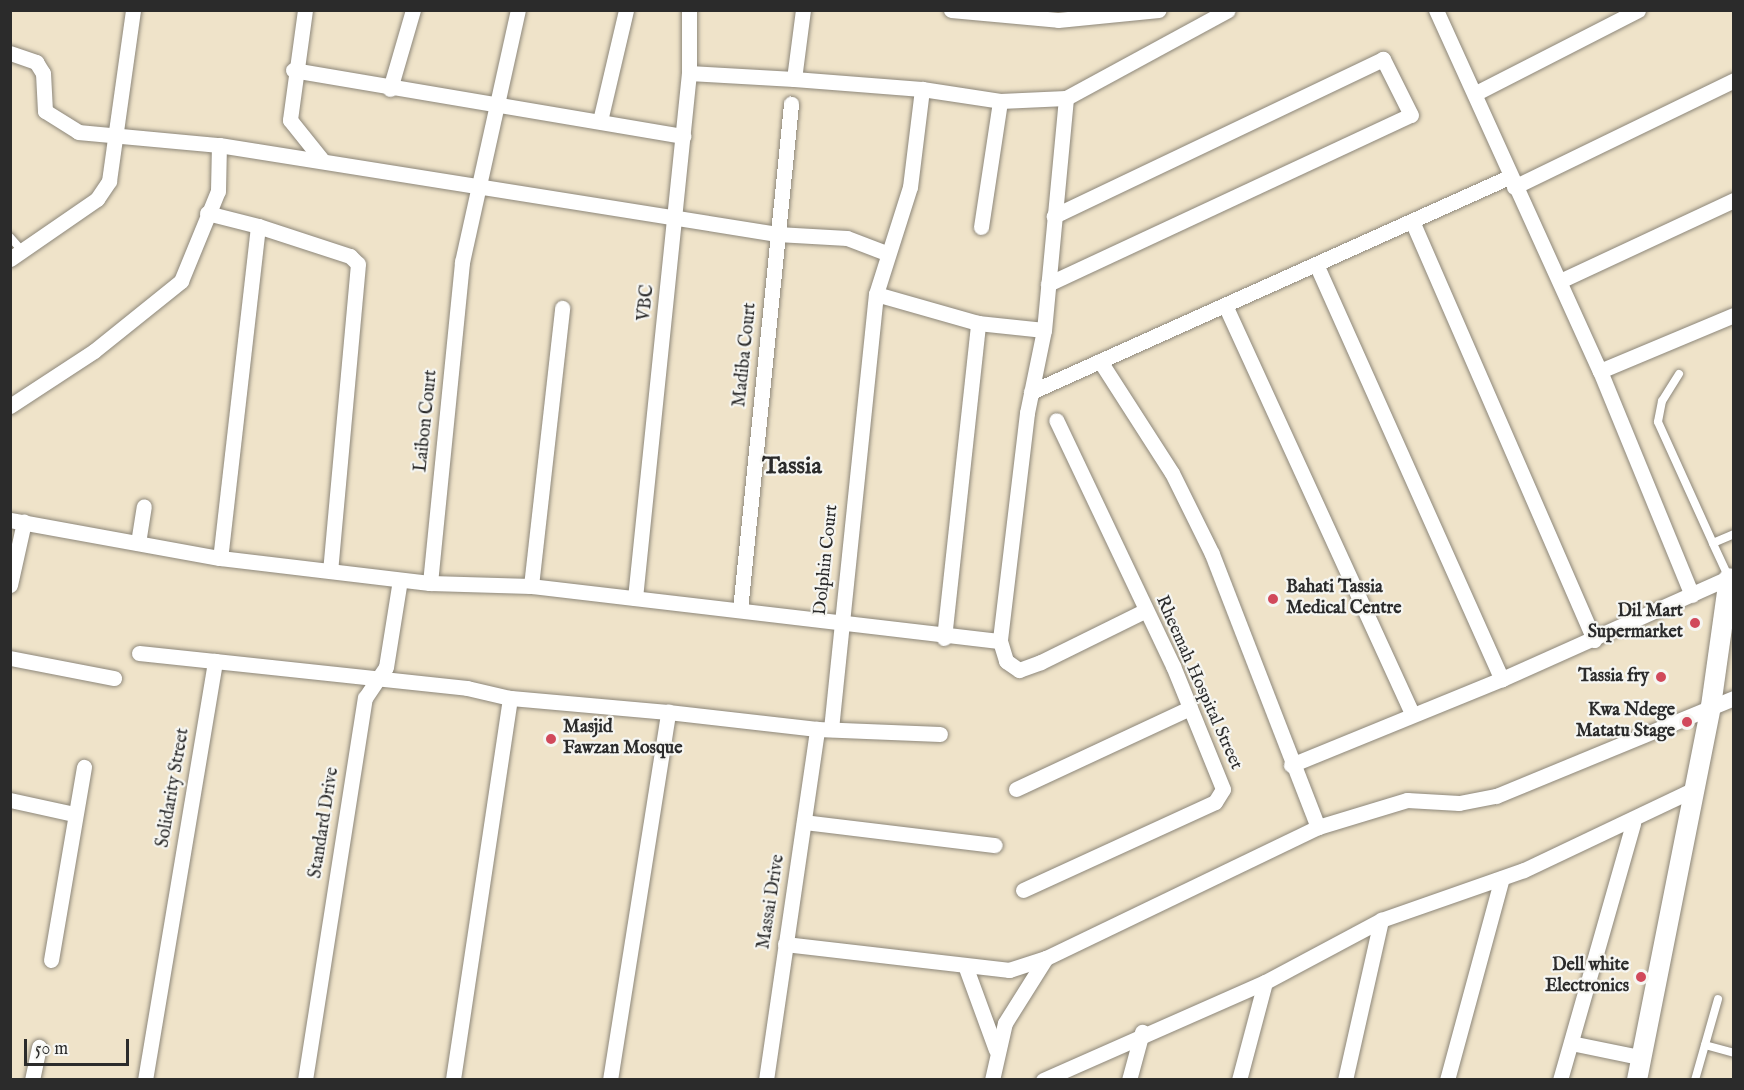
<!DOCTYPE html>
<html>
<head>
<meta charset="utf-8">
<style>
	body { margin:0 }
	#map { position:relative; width:1744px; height:1090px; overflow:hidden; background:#efe3c9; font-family:"IM FELL English",serif }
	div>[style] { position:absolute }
	.roads { filter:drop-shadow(0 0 2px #8d877a) drop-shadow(0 0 2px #8d877a) }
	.service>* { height:8px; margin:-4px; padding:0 4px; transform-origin:4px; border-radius:4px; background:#fff }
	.minor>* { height:15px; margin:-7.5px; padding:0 7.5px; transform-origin:7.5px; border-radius:7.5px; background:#fff }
	.tertiary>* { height:20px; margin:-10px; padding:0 10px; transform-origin:10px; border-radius:10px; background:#fff }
	.dots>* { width:16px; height:16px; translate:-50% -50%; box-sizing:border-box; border:3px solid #f6f6f2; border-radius:50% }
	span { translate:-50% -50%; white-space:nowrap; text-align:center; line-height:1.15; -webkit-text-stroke:4.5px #f6f6f2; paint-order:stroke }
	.street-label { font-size:18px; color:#2b2b2b }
	.poi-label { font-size:18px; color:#2b2b2b; font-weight:700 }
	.left { translate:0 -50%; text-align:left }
	.right { translate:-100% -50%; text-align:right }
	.district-label { font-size:24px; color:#2b2b2b; font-weight:700 }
	.frame { position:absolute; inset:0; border:12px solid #2b2b2b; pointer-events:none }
	.scale { position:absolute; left:24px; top:1039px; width:105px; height:27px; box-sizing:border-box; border:3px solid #2b2b2b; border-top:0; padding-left:8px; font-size:18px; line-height:21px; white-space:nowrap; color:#2b2b2b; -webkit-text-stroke:4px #f6f6f2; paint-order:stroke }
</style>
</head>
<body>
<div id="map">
	<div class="roads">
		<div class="service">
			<div style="left:10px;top:237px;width:18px;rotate:49deg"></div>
			<div style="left:1679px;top:374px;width:32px;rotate:122deg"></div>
			<div style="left:1662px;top:401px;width:21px;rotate:101deg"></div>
			<div style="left:1658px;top:422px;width:133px;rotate:65.6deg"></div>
			<div style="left:1729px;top:578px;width:38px;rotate:-115deg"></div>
			<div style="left:1713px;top:543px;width:23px;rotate:-23deg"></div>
			<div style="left:1705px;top:1045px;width:30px;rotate:15deg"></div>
			<div style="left:1695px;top:1080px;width:84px;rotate:-74.1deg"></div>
		</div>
		<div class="minor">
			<div style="left:305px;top:10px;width:111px;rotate:97.8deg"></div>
			<div style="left:290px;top:120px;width:51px;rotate:51.3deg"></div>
			<div style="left:951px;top:10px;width:107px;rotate:5.3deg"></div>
			<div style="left:1058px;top:20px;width:101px;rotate:-5.7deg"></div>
			<div style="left:1436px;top:10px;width:397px;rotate:65.6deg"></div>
			<div style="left:1600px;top:371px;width:242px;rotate:67.7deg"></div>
			<div style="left:10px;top:53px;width:28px;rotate:19deg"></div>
			<div style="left:36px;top:62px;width:13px;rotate:58deg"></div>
			<div style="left:43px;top:73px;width:38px;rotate:87deg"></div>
			<div style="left:45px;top:111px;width:39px;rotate:32deg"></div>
			<div style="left:78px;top:132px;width:142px;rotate:5.3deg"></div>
			<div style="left:219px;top:145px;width:565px;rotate:9.06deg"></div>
			<div style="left:777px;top:234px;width:70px;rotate:3.3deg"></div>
			<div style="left:847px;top:238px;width:42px;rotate:21deg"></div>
			<div style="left:293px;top:70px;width:396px;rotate:9.6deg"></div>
			<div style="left:689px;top:73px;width:105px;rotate:3.3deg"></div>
			<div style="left:794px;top:79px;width:70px;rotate:-82.6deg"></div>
			<div style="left:794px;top:79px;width:128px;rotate:4.5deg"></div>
			<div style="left:390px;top:89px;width:82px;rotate:-73.8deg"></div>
			<div style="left:1476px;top:93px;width:182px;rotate:-27.1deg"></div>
			<div style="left:1066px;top:98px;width:233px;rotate:95.4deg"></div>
			<div style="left:1044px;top:330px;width:85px;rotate:101.6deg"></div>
			<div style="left:1027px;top:413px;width:230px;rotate:96.8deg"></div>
			<div style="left:1000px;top:641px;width:21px;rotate:73deg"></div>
			<div style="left:1006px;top:661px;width:16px;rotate:35deg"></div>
			<div style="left:1019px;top:670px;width:23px;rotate:-20deg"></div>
			<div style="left:1041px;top:662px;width:115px;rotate:-26.3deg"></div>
			<div style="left:600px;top:121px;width:114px;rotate:-76.8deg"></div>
			<div style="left:1514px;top:187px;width:245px;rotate:-25.9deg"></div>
			<div style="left:207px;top:213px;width:53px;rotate:14.3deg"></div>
			<div style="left:258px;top:226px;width:334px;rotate:96.5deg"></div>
			<div style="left:1412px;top:221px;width:457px;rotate:66.5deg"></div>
			<div style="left:258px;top:226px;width:97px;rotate:18.1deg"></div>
			<div style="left:350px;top:256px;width:11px;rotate:45deg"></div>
			<div style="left:358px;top:264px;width:306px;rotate:95.2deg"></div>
			<div style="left:981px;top:227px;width:127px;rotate:-81.4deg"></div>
			<div style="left:10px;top:259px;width:106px;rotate:-34.6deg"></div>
			<div style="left:97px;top:199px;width:22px;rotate:-56deg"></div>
			<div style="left:109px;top:181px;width:173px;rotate:-82deg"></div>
			<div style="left:1316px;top:264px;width:455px;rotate:65.9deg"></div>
			<div style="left:1560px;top:281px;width:192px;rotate:-25deg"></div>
			<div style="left:1048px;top:284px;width:400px;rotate:-25deg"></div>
			<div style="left:1411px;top:115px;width:63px;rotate:-116.6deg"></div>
			<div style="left:1383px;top:59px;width:365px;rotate:154.5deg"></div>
			<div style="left:876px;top:294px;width:106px;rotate:15.9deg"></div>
			<div style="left:978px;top:323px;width:66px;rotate:6.1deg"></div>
			<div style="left:1225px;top:305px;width:447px;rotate:65.4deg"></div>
			<div style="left:1100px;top:361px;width:133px;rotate:57.3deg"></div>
			<div style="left:1172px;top:473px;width:90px;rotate:63.7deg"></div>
			<div style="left:1212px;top:554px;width:293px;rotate:68.8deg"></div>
			<div style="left:1600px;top:371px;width:145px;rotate:-22.7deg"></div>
			<div style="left:1031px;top:392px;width:524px;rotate:-24.22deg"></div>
			<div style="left:10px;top:406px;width:100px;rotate:-33.2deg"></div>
			<div style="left:94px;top:351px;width:112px;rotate:-38.8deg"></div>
			<div style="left:181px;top:281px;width:97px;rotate:-67.7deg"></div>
			<div style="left:218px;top:191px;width:46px;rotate:-88.8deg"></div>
			<div style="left:10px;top:520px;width:213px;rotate:10.3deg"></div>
			<div style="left:220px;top:558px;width:211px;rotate:6.8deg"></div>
			<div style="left:430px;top:583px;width:101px;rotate:1.7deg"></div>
			<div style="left:531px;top:586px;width:472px;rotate:6.7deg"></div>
			<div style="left:138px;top:543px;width:37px;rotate:-81deg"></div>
			<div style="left:430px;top:583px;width:323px;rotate:-84.3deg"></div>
			<div style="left:462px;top:262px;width:258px;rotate:-77.5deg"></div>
			<div style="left:10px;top:585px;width:65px;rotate:-77.5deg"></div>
			<div style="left:531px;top:586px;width:280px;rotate:-83.6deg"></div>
			<div style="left:635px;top:598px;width:528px;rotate:-84.13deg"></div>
			<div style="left:689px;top:73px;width:63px;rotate:-90deg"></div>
			<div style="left:740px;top:610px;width:509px;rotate:-84.24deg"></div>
			<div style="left:944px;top:638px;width:317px;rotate:-83.8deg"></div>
			<div style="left:139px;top:653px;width:76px;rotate:6deg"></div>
			<div style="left:10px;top:658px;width:106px;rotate:10.9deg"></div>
			<div style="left:510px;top:698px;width:159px;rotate:5.1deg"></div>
			<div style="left:831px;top:729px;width:437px;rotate:-84.1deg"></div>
			<div style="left:876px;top:294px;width:112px;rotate:-72.4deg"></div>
			<div style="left:910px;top:187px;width:99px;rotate:-83deg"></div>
			<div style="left:922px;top:89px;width:79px;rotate:8.7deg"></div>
			<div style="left:1000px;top:101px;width:66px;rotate:-2.6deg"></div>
			<div style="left:1066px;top:98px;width:184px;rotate:-28.5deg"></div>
			<div style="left:1291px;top:765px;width:228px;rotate:-22.2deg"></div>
			<div style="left:1502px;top:679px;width:254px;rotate:-24.1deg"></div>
			<div style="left:1016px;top:789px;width:192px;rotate:-25deg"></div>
			<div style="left:10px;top:800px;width:66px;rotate:12.3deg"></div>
			<div style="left:804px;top:822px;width:192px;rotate:6.9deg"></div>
			<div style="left:1023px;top:890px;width:211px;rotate:-24.6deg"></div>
			<div style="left:1215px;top:802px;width:15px;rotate:-58deg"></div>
			<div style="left:1223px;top:789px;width:133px;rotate:-112.1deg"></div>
			<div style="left:1173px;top:666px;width:272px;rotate:-115.4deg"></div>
			<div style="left:785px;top:944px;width:226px;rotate:6.6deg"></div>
			<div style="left:1009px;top:970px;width:39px;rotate:-18deg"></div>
			<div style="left:1046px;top:958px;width:302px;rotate:-25.7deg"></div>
			<div style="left:1318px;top:827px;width:93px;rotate:-16.9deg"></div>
			<div style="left:1407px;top:800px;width:52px;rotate:3.3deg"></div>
			<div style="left:1459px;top:803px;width:38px;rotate:-11deg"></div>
			<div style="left:1496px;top:796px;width:257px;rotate:-22.4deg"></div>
			<div style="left:51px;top:960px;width:196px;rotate:-80.3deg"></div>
			<div style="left:966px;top:968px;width:87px;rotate:69.9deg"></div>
			<div style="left:1571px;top:1043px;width:69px;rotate:11.6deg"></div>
			<div style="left:32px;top:1080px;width:34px;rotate:-78deg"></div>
			<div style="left:145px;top:1080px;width:425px;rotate:-80.5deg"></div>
			<div style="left:215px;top:661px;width:253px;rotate:6.1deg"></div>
			<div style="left:467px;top:688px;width:44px;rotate:13.1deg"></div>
			<div style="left:510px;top:698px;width:386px;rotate:98.5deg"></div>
			<div style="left:305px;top:1080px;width:387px;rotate:-81.1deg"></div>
			<div style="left:365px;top:698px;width:37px;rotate:-56deg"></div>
			<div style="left:386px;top:667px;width:88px;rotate:-80.9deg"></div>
			<div style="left:610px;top:1080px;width:373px;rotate:-81deg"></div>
			<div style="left:668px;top:712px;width:150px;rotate:6.5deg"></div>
			<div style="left:817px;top:729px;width:123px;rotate:2.3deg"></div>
			<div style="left:766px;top:1080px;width:355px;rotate:-81.7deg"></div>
			<div style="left:992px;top:1080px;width:58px;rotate:-77.2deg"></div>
			<div style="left:1005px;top:1023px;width:77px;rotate:-57.8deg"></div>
			<div style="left:1043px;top:1080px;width:243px;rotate:-23.8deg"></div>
			<div style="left:1265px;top:982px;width:132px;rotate:-28.1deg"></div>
			<div style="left:1381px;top:920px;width:151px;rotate:-19.3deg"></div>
			<div style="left:1524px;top:870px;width:184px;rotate:-25.4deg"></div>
			<div style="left:1129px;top:1080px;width:50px;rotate:-74.8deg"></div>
			<div style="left:1239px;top:1080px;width:101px;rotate:-75.1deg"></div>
			<div style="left:1345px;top:1080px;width:164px;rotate:-77.3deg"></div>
			<div style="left:1447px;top:1080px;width:209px;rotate:-74.8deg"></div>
			<div style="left:1560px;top:1080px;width:267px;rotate:-74.1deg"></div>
		</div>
		<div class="tertiary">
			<div style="left:1637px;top:1080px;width:381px;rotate:-78.8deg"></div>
			<div style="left:1711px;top:706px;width:129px;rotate:-82deg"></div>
		</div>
	</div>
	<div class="dots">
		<div style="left:1273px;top:599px;background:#d1495b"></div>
		<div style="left:1695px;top:623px;background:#d1495b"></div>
		<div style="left:1661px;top:677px;background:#d1495b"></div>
		<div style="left:1687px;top:722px;background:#d1495b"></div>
		<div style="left:551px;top:739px;background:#d1495b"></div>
		<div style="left:1641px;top:977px;background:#d1495b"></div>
	</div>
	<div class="street-label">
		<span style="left:647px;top:303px;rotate:-84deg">VBC</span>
		<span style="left:746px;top:355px;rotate:-84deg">Madiba Court</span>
		<span style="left:427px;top:421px;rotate:-84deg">Laibon Court</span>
		<span style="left:827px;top:560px;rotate:-84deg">Dolphin Court</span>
		<span style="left:1198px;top:683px;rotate:66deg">Rheemah Hospital Street</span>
		<span style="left:174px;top:788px;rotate:-80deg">Solidarity Street</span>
		<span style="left:325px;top:823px;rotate:-81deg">Standard Drive</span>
		<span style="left:772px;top:902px;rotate:-81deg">Massai Drive</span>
	</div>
	<div class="poi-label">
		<span class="left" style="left:1286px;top:599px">Bahati Tassia<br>Medical Centre</span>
		<span class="right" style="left:1683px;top:623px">Dil Mart<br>Supermarket</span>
		<span class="right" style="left:1649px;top:677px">Tassia fry</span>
		<span class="right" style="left:1675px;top:722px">Kwa Ndege<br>Matatu Stage</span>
		<span class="left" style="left:563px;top:739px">Masjid<br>Fawzan Mosque</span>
		<span class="right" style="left:1629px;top:977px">Dell white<br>Electronics</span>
	</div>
	<div class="district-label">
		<span style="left:792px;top:467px">Tassia</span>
	</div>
	<div class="frame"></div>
	<div class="scale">50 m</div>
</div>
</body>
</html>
